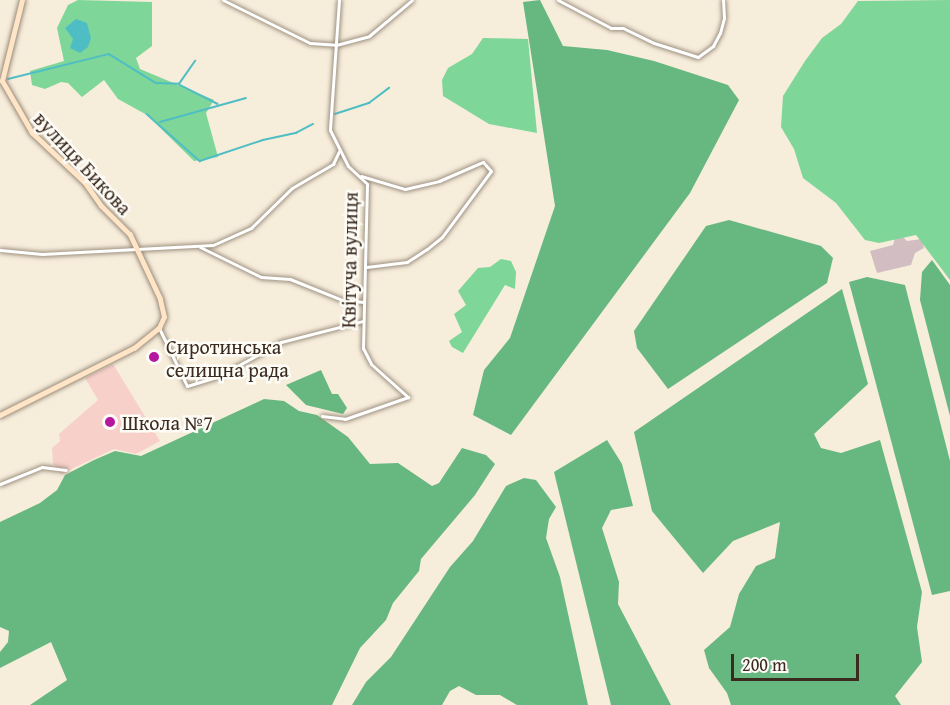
<!DOCTYPE html>
<html>
<head>
<meta charset="utf-8">
<style>
	body { margin:0 }
	#map { position:relative; width:950px; height:705px; overflow:hidden; background:#f7eddb; font-family:"Gentium Book Plus",serif }
	div>[style] { position:absolute }
	.built>* { inset:0; background:#f7d0ca }
	.industrial>* { inset:0; background:#d2bec2 }
	.green>* { inset:0; background:#7fd699 }
	.forest>* { inset:0; background:#67b781 }
	.water>* { inset:0; background:#4fbec4 }
	.stream>* { height:1.5px; margin:-0.75px; padding:0 0.75px; transform-origin:0.75px; border-radius:0.75px; background:#4fbec4 }
	.roads { filter:drop-shadow(0 0 2px #998c7c) drop-shadow(0 0 2px #998c7c) }
	.street>* { height:3px; margin:-1.5px; padding:0 1.5px; transform-origin:1.5px; border-radius:1.5px; background:#fff }
	.secondary>* { height:4.5px; margin:-2.25px; padding:0 2.25px; transform-origin:2.25px; border-radius:2.25px; background:#ffe4c6 }
	.dots>* { width:16px; height:16px; translate:-50% -50%; box-sizing:border-box; border:3px solid #fdfcf7; border-radius:50% }
	span { translate:-50% -50%; white-space:nowrap; text-align:center; line-height:1.15; -webkit-text-stroke:5px #fdfcf7; paint-order:stroke }
	.street-label { font-size:20px; color:#3b2a1e }
	.poi-label { font-size:20px; color:#3b2a1e }
	.left { translate:0 -50%; text-align:left }
	.scale { position:absolute; left:731px; top:654px; width:128px; height:27px; box-sizing:border-box; border:3px solid #3b2a1e; border-top:0; padding-left:8px; font-size:18px; line-height:21px; white-space:nowrap; color:#3b2a1e; -webkit-text-stroke:4px #fdfcf7; paint-order:stroke }
</style>
</head>
<body>
<div id="map">
	<div class="built">
		<div style="clip-path:polygon(113px 364px,160px 441px,136px 454px,114px 449px,61px 474px,53px 463px,52px 448px,60px 441px,59px 434px,98px 400px,85px 378px)"></div>
	</div>
	<div class="industrial">
		<div style="clip-path:polygon(902px 236px,907px 241px,922px 239px,924px 248px,915px 253px,911px 265px,877px 273px,870px 251px,893px 245px,895px 238px)"></div>
	</div>
	<div class="green">
		<div style="clip-path:polygon(78px 0,152px 2px,152px 46px,136px 58px,140px 69px,214px 100px,206px 113px,218px 157px,194px 161px,147px 115px,118px 99px,104px 80px,82px 97px,68px 83px,61px 82px,45px 89px,32px 85px,30px 71px,64px 61px,57px 28px,68px 5px)"></div>
		<div style="clip-path:polygon(950px 0,950px 280px,916px 235px,879px 243px,865px 240px,836px 203px,803px 178px,794px 149px,781px 127px,783px 96px,805px 61px,822px 38px,841px 24px,858px 1px)"></div>
		<div style="clip-path:polygon(483px 38px,528px 39px,537px 133px,489px 124px,443px 96px,442px 80px,448px 68px,472px 54px)"></div>
		<div style="clip-path:polygon(501px 259px,511px 261px,516px 272px,515px 289px,505px 285px,463px 353px,452px 347px,449px 341px,462px 332px,454px 314px,466px 305px,458px 291px,478px 268px,490px 267px)"></div>
	</div>
	<div class="forest">
		<div style="clip-path:polygon(540px 0,563px 46px,607px 50px,654px 61px,728px 85px,739px 100px,690px 193px,511px 435px,473px 415px,484px 370px,510px 338px,555px 206px,523px 2px)"></div>
		<div style="clip-path:polygon(729px 220px,821px 246px,833px 258px,827px 283px,668px 389px,637px 348px,634px 331px,706px 226px)"></div>
		<div style="clip-path:polygon(932px 260px,950px 285px,950px 416px,920px 300px,922px 272px)"></div>
		<div style="clip-path:polygon(867px 277px,905px 285px,950px 461px,950px 591px,932px 595px,849px 282px)"></div>
		<div style="clip-path:polygon(842px 289px,868px 384px,814px 434px,821px 448px,841px 453px,880px 440px,922px 592px,917px 627px,922px 662px,895px 696px,901px 705px,731px 705px,727px 693px,709px 668px,704px 650px,730px 627px,739px 594px,756px 566px,775px 558px,780px 522px,733px 541px,703px 573px,652px 511px,634px 432px)"></div>
		<div style="clip-path:polygon(321px 370px,332px 394px,338px 394px,347px 408px,343px 414px,306px 405px,286px 385px)"></div>
		<div style="clip-path:polygon(264px 399px,284px 401px,299px 411px,317px 415px,348px 437px,370px 464px,398px 463px,432px 486px,439px 483px,462px 448px,486px 455px,495px 464px,475px 495px,421px 559px,419px 571px,393px 603px,386px 620px,360px 648px,332px 705px,30px 705px,67px 680px,51px 642px,0 668px,0 652px,8px 642px,9px 631px,0 627px,0 522px,40px 503px,57px 490px,65px 475px,94px 460px,115px 451px,141px 456px)"></div>
		<div style="clip-path:polygon(607px 440px,622px 464px,633px 506px,611px 510px,602px 528px,619px 582px,618px 604px,671px 705px,611px 705px,554px 472px)"></div>
		<div style="clip-path:polygon(524px 478px,536px 480px,556px 507px,549px 519px,546px 538px,560px 577px,588px 705px,517px 705px,500px 695px,476px 695px,459px 686px,450px 691px,442px 705px,352px 705px,366px 682px,391px 657px,450px 567px,473px 541px,506px 486px)"></div>
	</div>
	<div class="water">
		<div style="clip-path:polygon(76px 19px,87px 23px,91px 38px,88px 47px,80px 53px,70px 48px,73px 39px,65px 28px)"></div>
	</div>
	<div class="stream">
		<div style="left:8px;top:79px;width:104px;rotate:-13.9deg"></div>
		<div style="left:109px;top:54px;width:55px;rotate:31.7deg"></div>
		<div style="left:156px;top:83px;width:23px;rotate:2deg"></div>
		<div style="left:179px;top:84px;width:28px;rotate:-55deg"></div>
		<div style="left:180px;top:85px;width:42px;rotate:26.6deg"></div>
		<div style="left:147px;top:114px;width:71px;rotate:41.6deg"></div>
		<div style="left:200px;top:161px;width:66px;rotate:-18.4deg"></div>
		<div style="left:263px;top:140px;width:34px;rotate:-12deg"></div>
		<div style="left:296px;top:133px;width:19px;rotate:-28deg"></div>
		<div style="left:335px;top:114px;width:36px;rotate:-18deg"></div>
		<div style="left:369px;top:103px;width:25px;rotate:-37deg"></div>
		<div style="left:160px;top:122px;width:89px;rotate:-15.6deg"></div>
	</div>
	<div class="roads">
		<div class="street">
			<div style="left:223px;top:0;width:97px;rotate:26.3deg"></div>
			<div style="left:310px;top:43px;width:26px;rotate:4deg"></div>
			<div style="left:336px;top:45px;width:34px;rotate:-15deg"></div>
			<div style="left:369px;top:36px;width:56px;rotate:-39.9deg"></div>
			<div style="left:339px;top:0;width:130px;rotate:94deg"></div>
			<div style="left:330px;top:130px;width:40px;rotate:63.4deg"></div>
			<div style="left:348px;top:166px;width:26px;rotate:43deg"></div>
			<div style="left:367px;top:184px;width:164px;rotate:91.4deg"></div>
			<div style="left:363px;top:348px;width:18px;rotate:63deg"></div>
			<div style="left:371px;top:364px;width:50px;rotate:41.7deg"></div>
			<div style="left:558px;top:0;width:60px;rotate:27.8deg"></div>
			<div style="left:611px;top:28px;width:12px"></div>
			<div style="left:623px;top:28px;width:34px;rotate:26deg"></div>
			<div style="left:654px;top:43px;width:46px;rotate:17.7deg"></div>
			<div style="left:698px;top:57px;width:19px;rotate:-36deg"></div>
			<div style="left:713px;top:46px;width:15px;rotate:-62deg"></div>
			<div style="left:720px;top:33px;width:16px;rotate:-75deg"></div>
			<div style="left:724px;top:18px;width:18px;rotate:-93deg"></div>
			<div style="left:361px;top:176px;width:46px;rotate:16.5deg"></div>
			<div style="left:405px;top:189px;width:35px;rotate:-13deg"></div>
			<div style="left:439px;top:181px;width:48px;rotate:-23.4deg"></div>
			<div style="left:483px;top:162px;width:12px;rotate:48deg"></div>
			<div style="left:491px;top:171px;width:82px;rotate:126.6deg"></div>
			<div style="left:442px;top:237px;width:19px;rotate:141deg"></div>
			<div style="left:427px;top:249px;width:24px;rotate:147deg"></div>
			<div style="left:407px;top:262px;width:41px;rotate:173deg"></div>
			<div style="left:200px;top:247px;width:68px;rotate:26.2deg"></div>
			<div style="left:261px;top:277px;width:29px;rotate:4deg"></div>
			<div style="left:290px;top:279px;width:56px;rotate:22deg"></div>
			<div style="left:342px;top:300px;width:22px;rotate:5deg"></div>
			<div style="left:0;top:250px;width:42px;rotate:5.4deg"></div>
			<div style="left:42px;top:254px;width:171px;rotate:-3deg"></div>
			<div style="left:213px;top:245px;width:42px;rotate:-24.1deg"></div>
			<div style="left:251px;top:228px;width:57px;rotate:-44.3deg"></div>
			<div style="left:292px;top:188px;width:48px;rotate:-30.3deg"></div>
			<div style="left:333px;top:164px;width:14px;rotate:-65deg"></div>
			<div style="left:159px;top:328px;width:64px;rotate:64.2deg"></div>
			<div style="left:187px;top:386px;width:34px;rotate:-17deg"></div>
			<div style="left:219px;top:376px;width:71px;rotate:-28.7deg"></div>
			<div style="left:281px;top:342px;width:85px;rotate:-14.4deg"></div>
			<div style="left:322px;top:416px;width:23px;rotate:7deg"></div>
			<div style="left:345px;top:419px;width:67px;rotate:-19.2deg"></div>
			<div style="left:0;top:484px;width:45px;rotate:-22deg"></div>
			<div style="left:42px;top:467px;width:24px;rotate:7deg"></div>
		</div>
		<div class="secondary">
			<div style="left:0;top:415px;width:150px;rotate:-26.6deg"></div>
			<div style="left:134px;top:348px;width:32px;rotate:-39deg"></div>
			<div style="left:159px;top:328px;width:12px;rotate:-66deg"></div>
			<div style="left:164px;top:317px;width:18px;rotate:-103deg"></div>
			<div style="left:160px;top:299px;width:71px;rotate:-115.1deg"></div>
			<div style="left:130px;top:235px;width:41px;rotate:-135deg"></div>
			<div style="left:101px;top:206px;width:28px;rotate:-125deg"></div>
			<div style="left:85px;top:183px;width:73px;rotate:-136.7deg"></div>
			<div style="left:32px;top:133px;width:60px;rotate:-120deg"></div>
			<div style="left:2px;top:81px;width:83px;rotate:-76.1deg"></div>
		</div>
	</div>
	<div class="dots">
		<div style="left:154px;top:357px;background:#b5179e"></div>
		<div style="left:110px;top:422px;background:#b5179e"></div>
	</div>
	<div class="street-label">
		<span style="left:83px;top:163px;rotate:47deg">вулиця Бикова</span>
		<span style="left:349px;top:260px;rotate:-89deg">Квітуча вулиця</span>
	</div>
	<div class="poi-label">
		<span class="left" style="left:166px;top:358px">Сиротинська<br>селищна рада</span>
		<span class="left" style="left:122px;top:422px">Школа №7</span>
	</div>
	<div class="scale">200 m</div>
</div>
</body>
</html>
